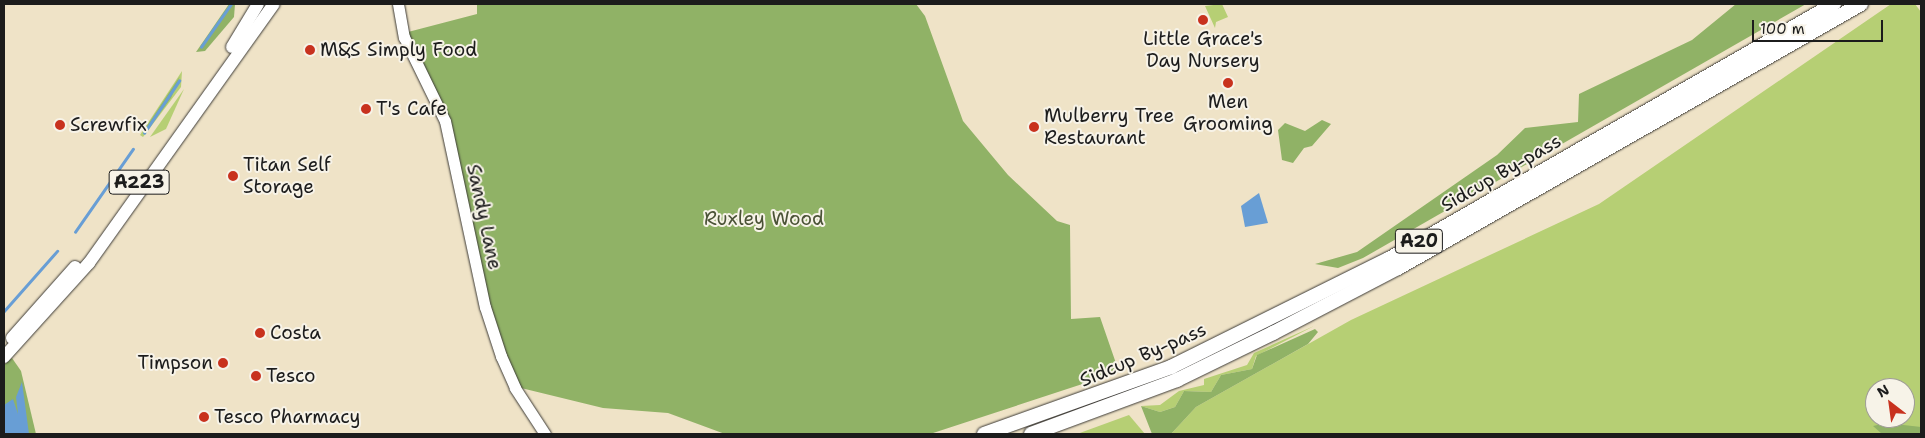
<!DOCTYPE html>
<html>
<head>
<meta charset="utf-8">
<style>
	body { margin:0 }
	#map { position:relative; width:1925px; height:438px; overflow:hidden; background:#efe3c7; font-family:"Shantell Sans",sans-serif }
	div>[style] { position:absolute }
	.green>* { inset:0; background:#b6cf74 }
	.forest>* { inset:0; background:#90b266 }
	.water>* { inset:0; background:#689ed5 }
	.stream>* { height:2.5px; margin:-1.25px; padding:0 1.25px; transform-origin:1.25px; border-radius:1.25px; background:#689ed5 }
	.roads { filter:drop-shadow(0 0 1px #3c3a36) drop-shadow(0 0 1px #3c3a36) }
	.secondary>* { height:11px; margin:-5.5px; padding:0 5.5px; transform-origin:5.5px; border-radius:5.5px; background:#fff }
	.primary>* { height:12px; margin:-6px; padding:0 6px; transform-origin:6px; border-radius:6px; background:#fff }
	.highway>* { height:14px; margin:-7px; padding:0 7px; transform-origin:7px; border-radius:7px; background:#fff }
	.dots>* { width:14px; height:14px; translate:-50% -50%; box-sizing:border-box; border:2px solid #f7f3e8; border-radius:50% }
	span { translate:-50% -50%; white-space:nowrap; text-align:center; line-height:1.15; -webkit-text-stroke:4px #f7f3e8; paint-order:stroke }
	.shield-label span { padding:1px 4px; background:#f7f3e8; border:1px solid; border-radius:4px; -webkit-text-stroke-width:0 }
	.shield-label { font-size:18px; color:#1c1c1c; font-weight:700 }
	.poi-label { font-size:19px; color:#1c1c1c }
	.left { translate:0 -50%; text-align:left }
	.right { translate:-100% -50%; text-align:right }
	.street-label { font-size:19px; color:#1c1c1c }
	.park-label { font-size:19px; color:#4a5236 }
	.frame { position:absolute; inset:0; border:5px solid #1c1c1c; pointer-events:none }
	.north { position:absolute; left:1865px; top:378px; width:50px; height:50px; box-sizing:border-box; background:#f7f3e8; border:1px solid #9f9d96; border-radius:50%; rotate:330deg; font-size:14px; font-weight:700; line-height:20px; text-align:center; color:#1c1c1c }
	.north::after { content:''; display:block; margin:auto; width:18px; height:22px; background:#c8321e; clip-path:polygon(50% 0,100% 100%,50% 72%,0 100%) }
	.scale { position:absolute; left:1752px; top:20px; width:131px; height:22px; box-sizing:border-box; border:2px solid #1c1c1c; border-top:0; padding-left:6px; font-size:15px; line-height:18px; white-space:nowrap; color:#1c1c1c; -webkit-text-stroke:4px #f7f3e8; paint-order:stroke }
</style>
</head>
<body>
<div id="map">
	<div class="green">
		<div style="clip-path:polygon(1222px 4px,1228px 17px,1216px 22px,1215px 28px,1205px 6px)"></div>
		<div style="clip-path:polygon(evenodd,1891px 4px,1915px 4px,1921px 12px,1921px 434px,1171px 434px,1196px 407px,1351px 320px,1599px 204px,1891px 4px,1875px 388px,1905px 388px,1905px 418px,1875px 418px,1875px 388px)"></div>
		<div style="clip-path:polygon(182px 71px,181px 87px,143px 137px,140px 135px)"></div>
		<div style="clip-path:polygon(184px 89px,166px 129px,150px 137px)"></div>
		<div style="clip-path:polygon(1314px 326px,1256px 356px,1252px 369px,1221px 375px,1211px 392px,1184px 391px,1175px 407px,1160px 412px,1141px 406px,1160px 405px,1179px 391px,1204px 385px,1204px 379px,1247px 365px,1254px 353px)"></div>
		<div style="clip-path:polygon(1129px 415px,1145px 434px,1077px 434px)"></div>
	</div>
	<div class="forest">
		<div style="clip-path:polygon(229px 4px,235px 4px,234px 17px,205px 51px,196px 52px)"></div>
		<div style="clip-path:polygon(477px 4px,916px 4px,925px 16px,963px 121px,1008px 175px,1057px 221px,1070px 225px,1071px 319px,1100px 317px,1119px 372px,930px 434px,725px 434px,668px 413px,603px 408px,517px 387px,487px 307px,451px 140px,408px 32px,477px 14px)"></div>
		<div style="clip-path:polygon(1736px 4px,1806px 4px,1363px 258px,1338px 268px,1315px 264px,1357px 252px,1497px 155px,1525px 128px,1578px 122px,1579px 94px,1692px 40px)"></div>
		<div style="clip-path:polygon(180px 76px,171px 98px,147px 131px,145px 129px)"></div>
		<div style="clip-path:polygon(1322px 120px,1331px 124px,1312px 146px,1304px 148px,1293px 163px,1282px 160px,1278px 130px,1285px 123px,1305px 131px)"></div>
		<div style="clip-path:polygon(1315px 329px,1318px 332px,1308px 344px,1196px 407px,1171px 434px,1152px 434px,1141px 406px,1160px 412px,1175px 407px,1184px 391px,1211px 392px,1221px 375px,1252px 369px,1257px 355px)"></div>
		<div style="clip-path:polygon(12px 358px,21px 371px,36px 434px,4px 434px,4px 365px)"></div>
		<div style="clip-path:polygon(1886px 423px,1921px 427px,1921px 434px,1882px 434px,1873px 426px)"></div>
	</div>
	<div class="water">
		<div style="clip-path:polygon(1259px 193px,1268px 223px,1245px 227px,1241px 206px)"></div>
		<div style="clip-path:polygon(22px 382px,29px 434px,4px 434px,4px 405px,13px 399px,18px 414px,16px 397px)"></div>
	</div>
	<div class="stream">
		<div style="left:201px;top:47px;width:52px;rotate:-55.1deg"></div>
		<div style="left:144px;top:133px;width:63px;rotate:-56.1deg"></div>
		<div style="left:75px;top:232px;width:101px;rotate:-55.1deg"></div>
		<div style="left:4px;top:311px;width:80px;rotate:-48.5deg"></div>
	</div>
	<div class="roads">
		<div class="secondary">
			<div style="left:398px;top:4px;width:34px;rotate:80deg"></div>
			<div style="left:404px;top:37px;width:93px;rotate:64deg"></div>
			<div style="left:445px;top:121px;width:190px;rotate:77.9deg"></div>
			<div style="left:485px;top:307px;width:52px;rotate:71.9deg"></div>
			<div style="left:501px;top:356px;width:35px;rotate:66deg"></div>
			<div style="left:515px;top:388px;width:55px;rotate:56.9deg"></div>
		</div>
		<div class="primary">
			<div style="left:232px;top:47px;width:50px;rotate:-58.8deg"></div>
			<div style="left:12px;top:338px;width:95px;rotate:-48.4deg"></div>
			<div style="left:4px;top:357px;width:127px;rotate:-47.9deg"></div>
			<div style="left:89px;top:263px;width:318px;rotate:-54.5deg"></div>
		</div>
		<div class="highway">
			<div style="left:984px;top:434px;width:199px;rotate:-19.7deg"></div>
			<div style="left:1171px;top:367px;width:243px;rotate:-26.4deg"></div>
			<div style="left:1389px;top:259px;width:513px;rotate:-29.81deg"></div>
			<div style="left:1031px;top:434px;width:156px;rotate:-20.3deg"></div>
			<div style="left:1177px;top:380px;width:107px;rotate:-26.1deg"></div>
			<div style="left:1273px;top:333px;width:141px;rotate:-27.5deg"></div>
			<div style="left:1398px;top:268px;width:533px;rotate:-29.69deg"></div>
		</div>
	</div>
	<div class="dots">
		<div style="left:1203px;top:20px;background:#c8321e"></div>
		<div style="left:310px;top:50px;background:#c8321e"></div>
		<div style="left:1228px;top:83px;background:#c8321e"></div>
		<div style="left:366px;top:109px;background:#c8321e"></div>
		<div style="left:60px;top:125px;background:#c8321e"></div>
		<div style="left:1034px;top:127px;background:#c8321e"></div>
		<div style="left:233px;top:176px;background:#c8321e"></div>
		<div style="left:260px;top:333px;background:#c8321e"></div>
		<div style="left:223px;top:363px;background:#c8321e"></div>
		<div style="left:256px;top:376px;background:#c8321e"></div>
		<div style="left:204px;top:417px;background:#c8321e"></div>
	</div>
	<div class="shield-label">
		<span style="left:139px;top:182px">A223</span>
		<span style="left:1419px;top:241px">A20</span>
	</div>
	<div class="poi-label">
		<span style="left:1203px;top:50px">Little Grace's<br>Day Nursery</span>
		<span class="left" style="left:320px;top:50px">M&amp;S Simply Food</span>
		<span style="left:1228px;top:113px">Men<br>Grooming</span>
		<span class="left" style="left:376px;top:109px">T's Cafe</span>
		<span class="left" style="left:1044px;top:127px">Mulberry Tree<br>Restaurant</span>
		<span class="left" style="left:70px;top:125px">Screwfix</span>
		<span class="left" style="left:243px;top:176px">Titan Self<br>Storage</span>
		<span class="left" style="left:270px;top:333px">Costa</span>
		<span class="right" style="left:213px;top:363px">Timpson</span>
		<span class="left" style="left:266px;top:376px">Tesco</span>
		<span class="left" style="left:214px;top:417px">Tesco Pharmacy</span>
	</div>
	<div class="street-label">
		<span style="left:1501px;top:173px;rotate:-30deg">Sidcup By-pass</span>
		<span style="left:484px;top:217px;rotate:78deg">Sandy Lane</span>
		<span style="left:1143px;top:355px;rotate:-23deg">Sidcup By-pass</span>
	</div>
	<div class="park-label">
		<span style="left:764px;top:219px">Ruxley Wood</span>
	</div>
	<div class="frame"></div>
	<div class="north">N</div>
	<div class="scale">100 m</div>
</div>
</body>
</html>
